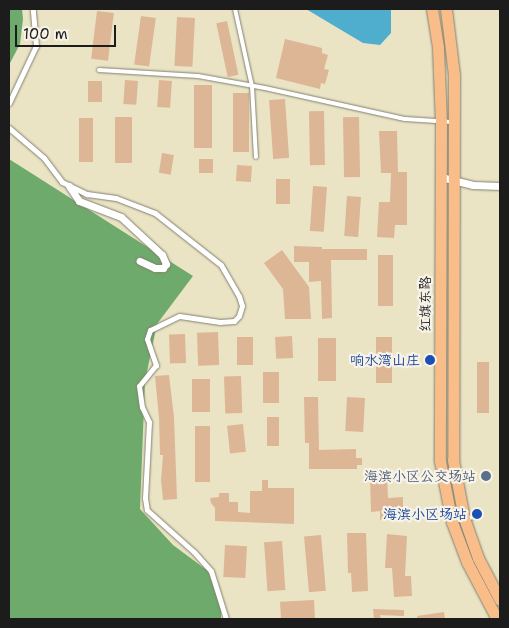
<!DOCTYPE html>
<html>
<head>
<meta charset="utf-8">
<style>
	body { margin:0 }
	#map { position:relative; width:509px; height:628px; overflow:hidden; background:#eae4c5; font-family:"Shantell Sans","LXGW WenKai TC",sans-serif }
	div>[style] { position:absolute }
	.forest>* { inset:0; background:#6eaa6b }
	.water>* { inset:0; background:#4fadce }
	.building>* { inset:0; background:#ddb695; transform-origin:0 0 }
	.roads { filter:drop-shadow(0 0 1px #838070) drop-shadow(0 0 1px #838070) }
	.service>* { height:4px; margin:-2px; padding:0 2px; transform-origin:2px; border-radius:2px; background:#fff }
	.pedestrian>* { height:5px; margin:-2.5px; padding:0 2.5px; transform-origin:2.5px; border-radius:2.5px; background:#fff }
	.minor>* { height:7px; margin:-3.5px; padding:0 3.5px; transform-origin:3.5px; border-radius:3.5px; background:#fff }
	.primary>* { height:11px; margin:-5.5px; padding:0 5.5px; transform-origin:5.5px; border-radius:5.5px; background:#f8bd89 }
	.dots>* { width:14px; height:14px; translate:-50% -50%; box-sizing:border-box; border:2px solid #f7f3e8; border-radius:50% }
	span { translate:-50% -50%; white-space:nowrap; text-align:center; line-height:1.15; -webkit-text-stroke:4.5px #f7f3e8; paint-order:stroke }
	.street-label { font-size:14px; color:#1c1c1c }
	.transit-label { font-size:14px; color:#164399 }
	.right { translate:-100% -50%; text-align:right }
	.service-label { font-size:14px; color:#4e5e75 }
	.frame { position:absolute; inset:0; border:10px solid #1c1c1c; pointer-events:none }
	.scale { position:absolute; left:15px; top:25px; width:101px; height:22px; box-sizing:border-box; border:2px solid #1c1c1c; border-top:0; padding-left:6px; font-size:15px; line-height:18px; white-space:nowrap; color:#1c1c1c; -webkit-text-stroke:4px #f7f3e8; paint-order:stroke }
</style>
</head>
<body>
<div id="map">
	<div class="forest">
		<div style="clip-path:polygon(9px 9px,22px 9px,23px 19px,20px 44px,9px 65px)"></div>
		<div style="clip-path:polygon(9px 159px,193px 276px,157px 324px,145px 381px,140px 509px,173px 545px,208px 571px,221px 608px,221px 619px,9px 619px)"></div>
	</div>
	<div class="water">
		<div style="clip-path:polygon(306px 9px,391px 9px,391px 33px,380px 45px,363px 43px)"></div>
	</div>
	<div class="building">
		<div style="left:97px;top:11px;width:17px;height:48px;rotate:7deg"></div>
		<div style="left:141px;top:16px;width:15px;height:49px;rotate:8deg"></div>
		<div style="left:177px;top:17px;width:18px;height:49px;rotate:3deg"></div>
		<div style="left:227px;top:21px;width:55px;height:11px;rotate:78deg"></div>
		<div style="clip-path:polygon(285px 39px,322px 48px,322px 53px,328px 55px,324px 69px,329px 70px,325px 84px,321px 83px,320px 89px,276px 78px)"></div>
		<div style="left:125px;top:80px;width:13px;height:24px;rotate:4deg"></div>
		<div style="left:159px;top:80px;width:13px;height:27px;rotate:4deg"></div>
		<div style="left:88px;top:81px;width:14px;height:21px"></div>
		<div style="left:194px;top:85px;width:18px;height:63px"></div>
		<div style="left:233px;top:93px;width:16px;height:59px"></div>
		<div style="left:285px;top:99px;width:59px;height:16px;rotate:86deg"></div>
		<div style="left:324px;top:111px;width:54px;height:15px;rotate:89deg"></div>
		<div style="left:115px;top:117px;width:17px;height:46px"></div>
		<div style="left:359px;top:117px;width:60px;height:16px;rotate:89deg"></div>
		<div style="left:79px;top:118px;width:14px;height:44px"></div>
		<div style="clip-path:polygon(379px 131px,397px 131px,398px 172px,407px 172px,407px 225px,395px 225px,394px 238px,377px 237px,379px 202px,390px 202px,391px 173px,381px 173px)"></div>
		<div style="left:162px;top:153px;width:12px;height:20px;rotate:9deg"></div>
		<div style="left:199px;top:159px;width:14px;height:14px"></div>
		<div style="left:237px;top:165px;width:15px;height:16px;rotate:4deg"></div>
		<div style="left:276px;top:179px;width:14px;height:25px"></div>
		<div style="left:313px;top:186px;width:14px;height:45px;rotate:4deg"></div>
		<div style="left:347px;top:196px;width:14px;height:40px;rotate:4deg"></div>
		<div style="clip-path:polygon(294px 246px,322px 247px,322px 249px,367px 249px,367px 260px,331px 260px,332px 318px,322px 319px,321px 281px,309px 282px,309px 262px,294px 262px)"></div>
		<div style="clip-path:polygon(282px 250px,309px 287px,311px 319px,285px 319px,283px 289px,264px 263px)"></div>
		<div style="left:378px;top:255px;width:15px;height:51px"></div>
		<div style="left:218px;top:332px;width:33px;height:21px;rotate:88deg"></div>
		<div style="left:185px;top:334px;width:29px;height:16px;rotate:88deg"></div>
		<div style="left:292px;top:336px;width:22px;height:17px;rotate:87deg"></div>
		<div style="left:237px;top:337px;width:16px;height:28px"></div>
		<div style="left:376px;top:337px;width:16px;height:46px"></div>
		<div style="left:318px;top:338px;width:18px;height:43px"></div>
		<div style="left:477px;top:362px;width:12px;height:51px"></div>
		<div style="left:263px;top:372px;width:16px;height:31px"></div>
		<div style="clip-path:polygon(169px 375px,174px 417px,177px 499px,163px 500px,161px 480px,163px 455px,160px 455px,159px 418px,155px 376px)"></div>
		<div style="left:241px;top:376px;width:37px;height:17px;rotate:88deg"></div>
		<div style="left:192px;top:379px;width:18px;height:33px"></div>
		<div style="clip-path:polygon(304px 397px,318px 397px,319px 450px,356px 449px,356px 458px,362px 458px,362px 465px,357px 465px,357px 469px,309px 469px,309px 443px,305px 443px)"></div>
		<div style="left:347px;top:397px;width:18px;height:34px;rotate:3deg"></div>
		<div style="left:267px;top:417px;width:12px;height:29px"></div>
		<div style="left:243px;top:424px;width:28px;height:16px;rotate:84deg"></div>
		<div style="left:195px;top:426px;width:15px;height:56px"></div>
		<div style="clip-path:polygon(387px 476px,388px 498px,403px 497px,403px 512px,396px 512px,396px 519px,380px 520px,380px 511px,371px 512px,370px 477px)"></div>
		<div style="clip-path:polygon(262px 480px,268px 480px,268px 488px,294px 488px,294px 524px,215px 521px,215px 508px,211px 503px,210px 498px,219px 497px,219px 493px,229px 493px,229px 502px,238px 502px,238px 512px,250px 513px,250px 491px,262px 491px)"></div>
		<div style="clip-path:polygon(347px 533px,366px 533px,368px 591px,352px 592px,351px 573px,348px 573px)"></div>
		<div style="clip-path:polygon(387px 534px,407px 536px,405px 576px,411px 576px,412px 596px,394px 597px,392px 568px,385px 568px)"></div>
		<div style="left:321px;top:535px;width:56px;height:17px;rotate:85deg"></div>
		<div style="left:282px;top:541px;width:49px;height:18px;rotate:86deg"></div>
		<div style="left:225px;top:545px;width:22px;height:32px;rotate:3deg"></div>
		<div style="left:314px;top:600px;width:19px;height:34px;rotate:87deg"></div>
		<div style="clip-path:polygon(373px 609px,404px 610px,404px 616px,380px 615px,381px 619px,374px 619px)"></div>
		<div style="clip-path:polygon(444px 612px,445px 619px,418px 619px,417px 616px)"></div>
	</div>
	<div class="roads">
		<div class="service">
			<div style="left:235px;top:9px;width:79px;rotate:77.6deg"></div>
			<div style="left:252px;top:86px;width:71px;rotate:86.8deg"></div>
			<div style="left:99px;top:70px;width:99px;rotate:3.5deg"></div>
			<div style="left:198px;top:76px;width:68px;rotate:10.2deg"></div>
			<div style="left:265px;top:88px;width:143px;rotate:12.5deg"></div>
			<div style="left:405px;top:119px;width:47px;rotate:3.7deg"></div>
			<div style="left:453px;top:521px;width:20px;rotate:-11deg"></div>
		</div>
		<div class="pedestrian">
			<div style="left:9px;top:103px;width:63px;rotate:-64.7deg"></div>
			<div style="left:36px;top:46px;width:37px;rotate:-95deg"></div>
			<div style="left:9px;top:128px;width:46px;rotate:40.6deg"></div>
			<div style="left:44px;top:158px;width:30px;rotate:53deg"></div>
			<div style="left:62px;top:182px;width:28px;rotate:26deg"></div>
			<div style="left:87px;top:194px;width:29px;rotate:8deg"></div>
			<div style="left:116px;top:198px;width:42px;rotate:21deg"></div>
			<div style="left:155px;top:213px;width:84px;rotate:38.2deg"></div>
			<div style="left:221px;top:265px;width:36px;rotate:60deg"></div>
			<div style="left:239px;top:296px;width:10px;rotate:73deg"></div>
			<div style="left:242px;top:306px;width:10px;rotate:107deg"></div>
			<div style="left:239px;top:316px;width:7px;rotate:135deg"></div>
			<div style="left:234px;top:321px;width:14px;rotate:176deg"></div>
			<div style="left:220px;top:322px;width:41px;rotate:-171.7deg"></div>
			<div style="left:179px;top:316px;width:32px;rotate:154deg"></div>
			<div style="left:150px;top:330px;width:9px;rotate:108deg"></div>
			<div style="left:147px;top:339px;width:28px;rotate:71deg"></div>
			<div style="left:156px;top:365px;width:27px;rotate:129deg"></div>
			<div style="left:139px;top:386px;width:21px;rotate:82deg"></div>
			<div style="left:142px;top:407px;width:17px;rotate:65deg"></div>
			<div style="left:149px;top:422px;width:76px;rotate:93deg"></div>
			<div style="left:145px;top:498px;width:12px;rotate:81deg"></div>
			<div style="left:147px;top:510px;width:63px;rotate:41.8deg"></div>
			<div style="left:194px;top:552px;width:25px;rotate:48deg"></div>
			<div style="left:211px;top:571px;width:50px;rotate:72.6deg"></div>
		</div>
		<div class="minor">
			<div style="left:441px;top:177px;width:33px;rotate:14deg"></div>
			<div style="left:473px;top:185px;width:27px;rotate:2deg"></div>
			<div style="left:69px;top:186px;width:18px;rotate:56deg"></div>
			<div style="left:79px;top:201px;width:45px;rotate:20.9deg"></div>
			<div style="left:121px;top:217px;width:56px;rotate:42.8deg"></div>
			<div style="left:162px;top:255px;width:10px;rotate:66deg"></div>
			<div style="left:166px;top:264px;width:5px;rotate:127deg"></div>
			<div style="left:163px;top:268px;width:8px;rotate:180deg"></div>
			<div style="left:155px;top:268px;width:17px;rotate:-155deg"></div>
		</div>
		<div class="primary">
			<div style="left:432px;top:9px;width:39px;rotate:81deg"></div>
			<div style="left:438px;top:48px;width:74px;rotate:87.7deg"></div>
			<div style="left:441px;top:122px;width:339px;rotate:90.2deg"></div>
			<div style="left:440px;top:461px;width:62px;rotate:78.9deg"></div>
			<div style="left:452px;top:522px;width:43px;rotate:69.4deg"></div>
			<div style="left:467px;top:562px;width:64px;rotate:62.2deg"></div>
			<div style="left:446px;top:9px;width:66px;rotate:83.1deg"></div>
			<div style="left:454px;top:75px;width:385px;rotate:90.1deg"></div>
			<div style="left:453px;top:460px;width:59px;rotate:79.3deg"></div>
			<div style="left:464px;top:518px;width:42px;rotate:70.7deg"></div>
			<div style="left:478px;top:558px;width:47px;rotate:62.4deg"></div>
		</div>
	</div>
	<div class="dots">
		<div style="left:430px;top:360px;background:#1a4fb4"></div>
		<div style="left:486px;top:476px;background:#5c6f8a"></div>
		<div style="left:477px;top:514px;background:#1a4fb4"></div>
	</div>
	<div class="street-label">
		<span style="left:425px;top:304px;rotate:-90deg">红旗东路</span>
	</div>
	<div class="transit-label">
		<span class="right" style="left:420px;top:360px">响水湾山庄</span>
		<span class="right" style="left:467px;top:514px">海滨小区场站</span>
	</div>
	<div class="service-label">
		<span class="right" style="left:476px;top:476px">海滨小区公交场站</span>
	</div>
	<div class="frame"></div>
	<div class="scale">100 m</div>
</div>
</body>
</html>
